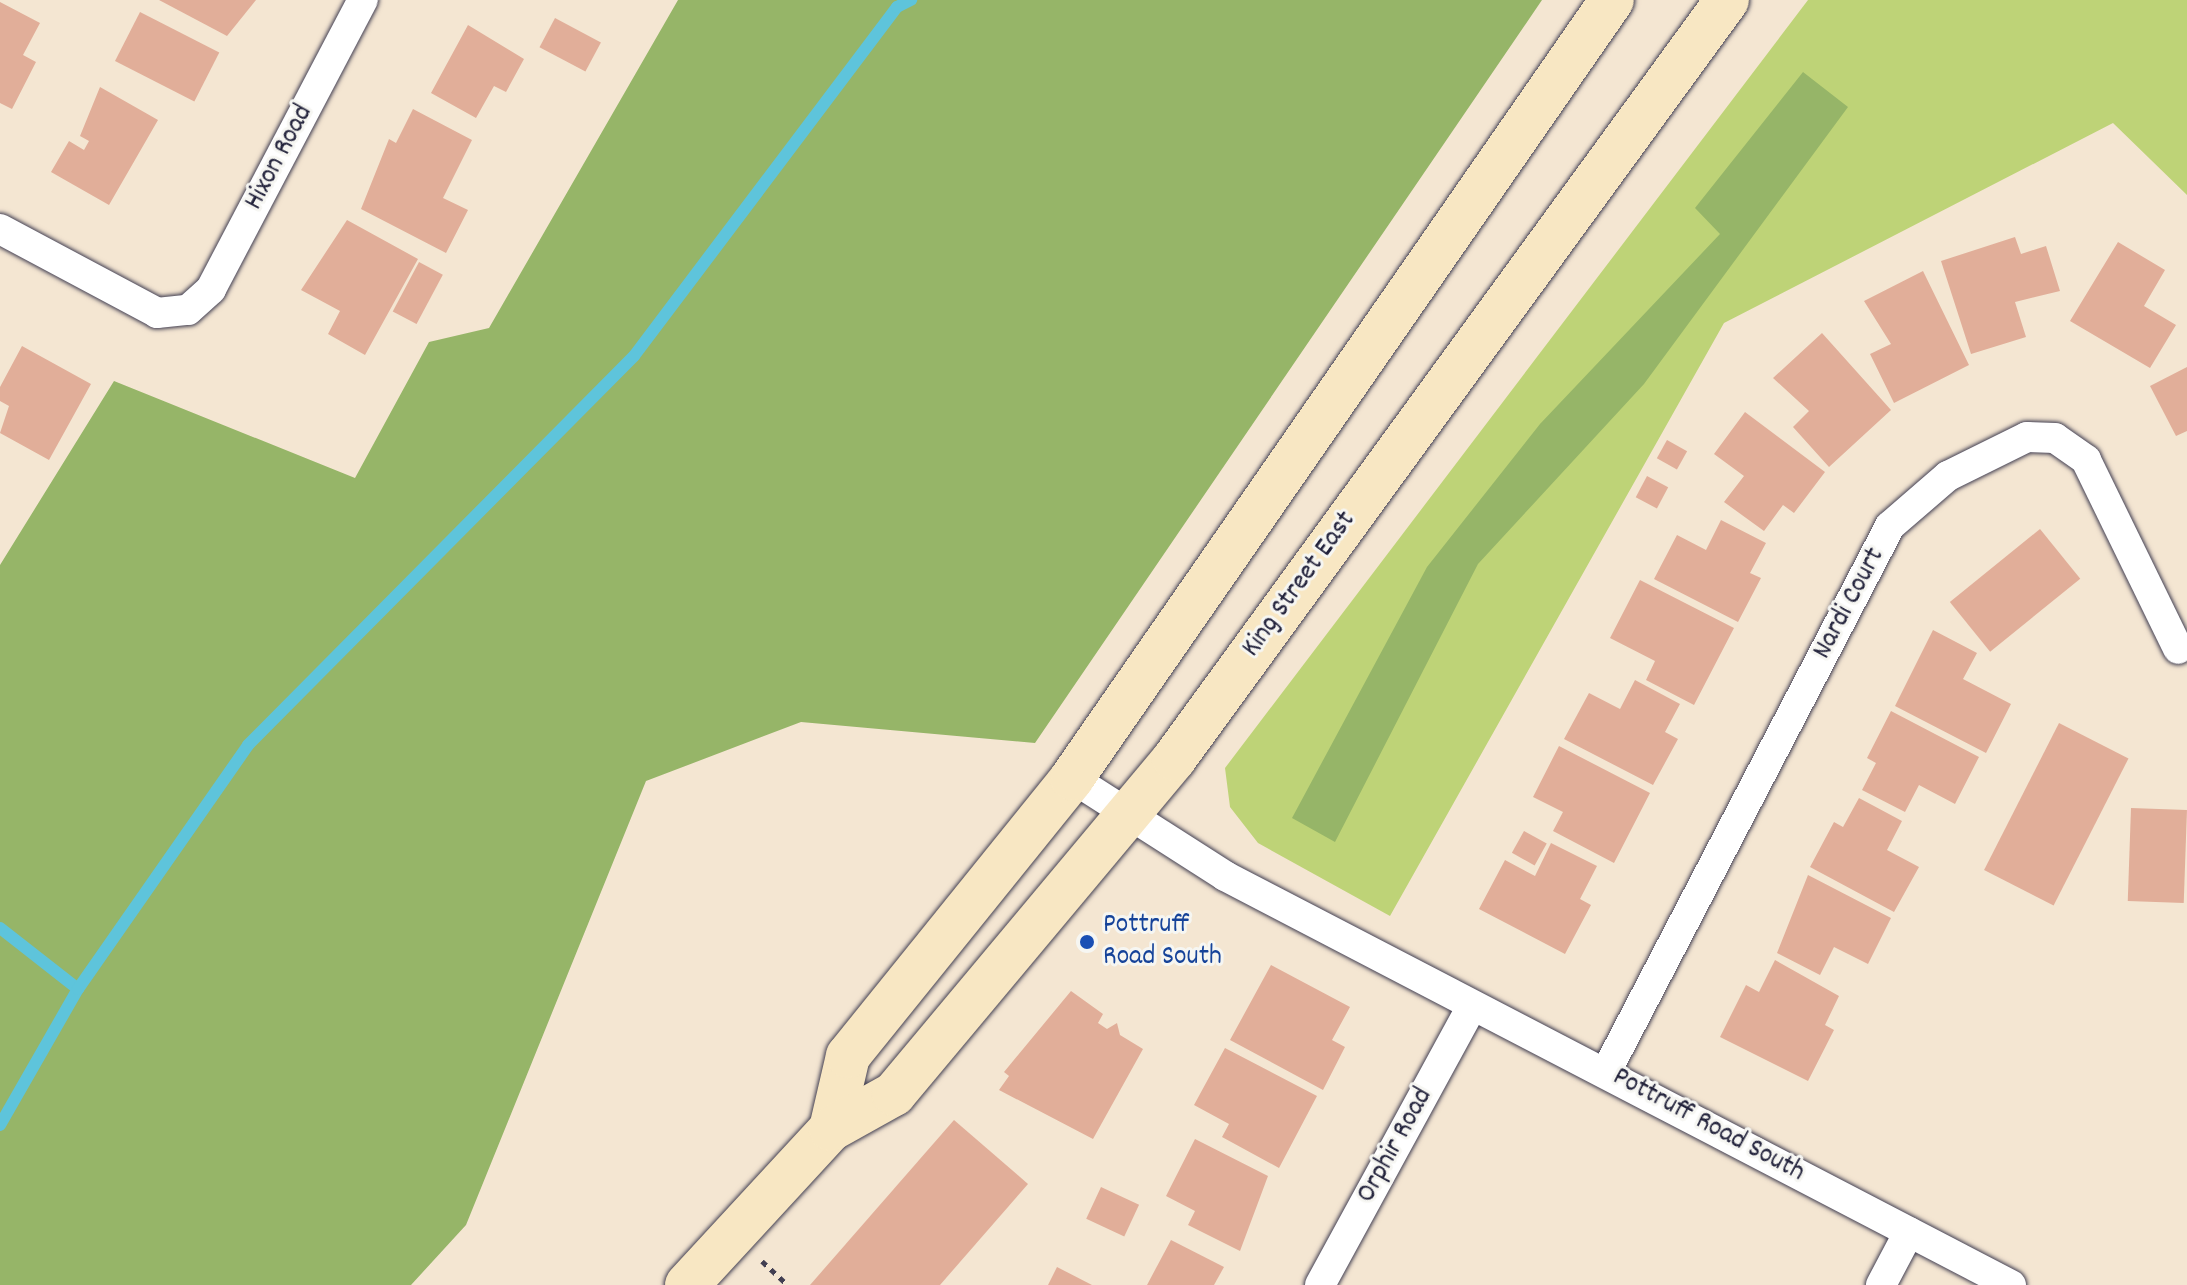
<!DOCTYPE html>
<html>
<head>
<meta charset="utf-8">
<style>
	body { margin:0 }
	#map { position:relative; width:2187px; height:1285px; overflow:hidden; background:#f4e6d2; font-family:Dekko,sans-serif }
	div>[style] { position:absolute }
	.green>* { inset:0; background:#bed377 }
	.forest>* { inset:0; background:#96b568 }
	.stream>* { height:12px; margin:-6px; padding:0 6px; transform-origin:6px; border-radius:6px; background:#5ec4db }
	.building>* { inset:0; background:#e1ae99; transform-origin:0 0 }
	.path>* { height:5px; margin-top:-2.5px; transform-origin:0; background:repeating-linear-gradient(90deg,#423f52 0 6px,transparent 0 12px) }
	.roads { filter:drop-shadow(0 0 2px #423f52) drop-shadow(0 0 2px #423f52) }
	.street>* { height:30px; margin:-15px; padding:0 15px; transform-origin:15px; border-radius:15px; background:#fff }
	.secondary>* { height:44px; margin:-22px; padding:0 22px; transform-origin:22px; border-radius:22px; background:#f8e7c3 }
	.dots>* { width:22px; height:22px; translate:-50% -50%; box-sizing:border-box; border:4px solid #f6f6f2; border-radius:50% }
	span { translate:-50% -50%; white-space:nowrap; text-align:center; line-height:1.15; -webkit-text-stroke:6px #f6f6f2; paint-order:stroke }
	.street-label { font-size:28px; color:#22223b }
	.transit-label { font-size:28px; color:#164399 }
	.left { translate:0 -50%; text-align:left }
</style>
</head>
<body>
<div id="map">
	<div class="green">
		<div style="clip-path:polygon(1808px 0,2187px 0,2187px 195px,2113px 123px,1724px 323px,1390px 916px,1258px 843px,1230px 807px,1225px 768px)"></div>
	</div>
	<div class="forest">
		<div style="clip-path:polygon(678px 0,1542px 0,1035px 743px,801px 722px,646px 781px,466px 1225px,411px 1285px,0 1285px,0 565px,114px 381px,355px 478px,429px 342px,489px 328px)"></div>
		<div style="clip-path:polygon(1803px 72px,1848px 107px,1644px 384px,1478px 564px,1335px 842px,1292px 818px,1427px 567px,1540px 424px,1720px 234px,1695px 208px)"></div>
	</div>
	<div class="stream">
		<div style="left:0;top:928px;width:99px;rotate:38deg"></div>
		<div style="left:0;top:1125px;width:157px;rotate:-60.2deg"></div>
		<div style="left:78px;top:989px;width:297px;rotate:-55.1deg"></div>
		<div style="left:248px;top:745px;width:548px;rotate:-45.22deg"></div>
		<div style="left:634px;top:356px;width:437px;rotate:-53deg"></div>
		<div style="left:897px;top:7px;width:16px;rotate:-27deg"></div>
	</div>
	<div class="building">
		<div style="clip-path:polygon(159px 0,256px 0,227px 36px)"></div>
		<div style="clip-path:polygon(0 2px,40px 23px,23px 55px,36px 62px,12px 109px,0 103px)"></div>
		<div style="left:140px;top:12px;width:89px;height:55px;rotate:27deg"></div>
		<div style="left:555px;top:18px;width:52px;height:33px;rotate:28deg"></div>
		<div style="clip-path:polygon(468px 25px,524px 59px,506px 92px,494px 86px,476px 118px,431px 93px)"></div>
		<div style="clip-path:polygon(100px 87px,158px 120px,109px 205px,51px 172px,69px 141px,84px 150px,89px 141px,80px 136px)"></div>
		<div style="clip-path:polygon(413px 109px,472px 140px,443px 198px,468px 210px,446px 253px,361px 209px,389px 139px,396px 143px)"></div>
		<div style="clip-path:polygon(347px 220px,418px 259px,365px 355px,328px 334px,340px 311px,301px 290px)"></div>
		<div style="clip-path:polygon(2015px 237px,2021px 254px,2046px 246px,2060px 291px,2015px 302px,2026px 337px,1971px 354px,1941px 261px)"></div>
		<div style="clip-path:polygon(2118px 242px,2165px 270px,2144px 306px,2176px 325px,2150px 368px,2070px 321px)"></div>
		<div style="left:419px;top:262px;width:27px;height:56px;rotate:28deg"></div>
		<div style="clip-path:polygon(1923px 271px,1969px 365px,1894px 403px,1870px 354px,1891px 344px,1864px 301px)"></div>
		<div style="clip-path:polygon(1822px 333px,1891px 410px,1829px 467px,1793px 427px,1809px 411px,1773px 378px)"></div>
		<div style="clip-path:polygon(22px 346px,91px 384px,49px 460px,0 433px,9px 406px,0 401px,0 387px)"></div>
		<div style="clip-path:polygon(2187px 367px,2187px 431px,2176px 436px,2150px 386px)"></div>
		<div style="clip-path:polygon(1745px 412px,1825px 472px,1794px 513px,1783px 505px,1764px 531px,1724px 502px,1744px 476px,1714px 454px)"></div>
		<div style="left:1667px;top:440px;width:23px;height:21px;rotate:29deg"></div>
		<div style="left:1647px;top:476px;width:24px;height:24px;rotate:28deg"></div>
		<div style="clip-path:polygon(1721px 520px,1766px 543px,1750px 573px,1761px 578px,1738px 622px,1654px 579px,1677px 535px,1706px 550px)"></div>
		<div style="left:2040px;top:529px;width:64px;height:116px;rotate:51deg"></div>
		<div style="clip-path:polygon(1640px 580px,1734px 628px,1694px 705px,1646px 680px,1655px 661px,1610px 638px)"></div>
		<div style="clip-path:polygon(1933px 630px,1977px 653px,1963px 679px,2011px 704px,1986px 753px,1895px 706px)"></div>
		<div style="clip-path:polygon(1635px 680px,1680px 704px,1665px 732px,1678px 739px,1653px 785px,1564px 739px,1589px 693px,1620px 709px)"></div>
		<div style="clip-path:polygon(1891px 711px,1979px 757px,1955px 804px,1919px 785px,1905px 812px,1862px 790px,1876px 763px,1867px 758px)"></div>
		<div style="left:2059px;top:723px;width:78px;height:165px;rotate:27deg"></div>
		<div style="clip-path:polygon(1559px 746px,1650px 793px,1614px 863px,1553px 831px,1563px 812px,1533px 797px)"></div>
		<div style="clip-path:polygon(1859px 798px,1902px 821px,1887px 850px,1919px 867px,1894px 912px,1810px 867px,1834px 822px,1843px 827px)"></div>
		<div style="left:2131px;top:808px;width:56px;height:93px;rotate:2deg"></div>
		<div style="left:1524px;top:831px;width:26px;height:25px;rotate:29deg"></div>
		<div style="clip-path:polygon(1551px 843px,1597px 866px,1580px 899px,1591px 905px,1565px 954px,1479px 909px,1505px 860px,1535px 876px)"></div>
		<div style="clip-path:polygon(1808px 875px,1891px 918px,1868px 964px,1834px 947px,1820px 975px,1777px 953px)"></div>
		<div style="clip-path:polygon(1775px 960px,1839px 996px,1825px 1025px,1834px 1030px,1808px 1081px,1720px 1037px,1746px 985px,1759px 992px)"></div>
		<div style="clip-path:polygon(1271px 965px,1350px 1007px,1332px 1040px,1345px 1047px,1323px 1090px,1230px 1040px)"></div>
		<div style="clip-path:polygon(1071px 991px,1103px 1014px,1098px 1023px,1107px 1029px,1117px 1023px,1120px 1035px,1143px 1049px,1093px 1139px,999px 1090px,1009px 1076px,1004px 1072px)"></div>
		<div style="clip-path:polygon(1225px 1048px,1317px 1096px,1279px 1168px,1222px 1137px,1229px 1124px,1194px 1105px)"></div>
		<div style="clip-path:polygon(954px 1120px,1028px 1184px,940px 1285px,810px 1285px)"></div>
		<div style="clip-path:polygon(1195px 1139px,1268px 1176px,1240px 1251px,1188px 1225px,1195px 1211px,1166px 1196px)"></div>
		<div style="left:1101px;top:1187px;width:42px;height:35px;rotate:25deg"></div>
		<div style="clip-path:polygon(1171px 1240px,1224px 1267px,1214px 1285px,1147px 1285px)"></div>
		<div style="clip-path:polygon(1057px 1267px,1092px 1285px,1048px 1285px)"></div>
	</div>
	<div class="path">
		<div style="left:762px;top:1261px;width:35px;rotate:43deg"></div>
	</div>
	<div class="roads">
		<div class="street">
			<div style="left:0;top:229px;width:178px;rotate:28.1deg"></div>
			<div style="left:157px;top:313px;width:31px;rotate:-6deg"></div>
			<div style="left:188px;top:310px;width:31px;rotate:-42deg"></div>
			<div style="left:211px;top:289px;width:327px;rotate:-62.3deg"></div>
			<div style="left:1072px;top:778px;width:182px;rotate:32.6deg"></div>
			<div style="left:1225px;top:876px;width:886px;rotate:27.49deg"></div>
			<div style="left:1606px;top:1072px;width:615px;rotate:-62.52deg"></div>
			<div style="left:1890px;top:526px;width:77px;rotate:-40.8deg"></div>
			<div style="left:1948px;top:476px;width:88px;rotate:-26.3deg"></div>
			<div style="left:2027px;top:437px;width:28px;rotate:2deg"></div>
			<div style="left:2055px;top:438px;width:38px;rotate:35deg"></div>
			<div style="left:2086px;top:460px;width:210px;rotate:64deg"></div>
			<div style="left:1320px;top:1285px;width:318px;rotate:-61.4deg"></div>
			<div style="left:1881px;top:1285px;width:60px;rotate:-62.2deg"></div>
		</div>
		<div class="secondary">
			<div style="left:831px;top:1129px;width:75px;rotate:-76.9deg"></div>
			<div style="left:848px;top:1056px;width:357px;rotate:-51.1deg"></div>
			<div style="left:1072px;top:778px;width:947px;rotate:-55.24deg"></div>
			<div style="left:687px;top:1285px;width:212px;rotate:-47.3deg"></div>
			<div style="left:831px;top:1129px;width:72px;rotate:-29.1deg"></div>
			<div style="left:894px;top:1094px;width:437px;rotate:-50.1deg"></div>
			<div style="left:1174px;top:759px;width:939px;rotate:-53.92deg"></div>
		</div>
	</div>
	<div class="dots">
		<div style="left:1087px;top:942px;background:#1a4fb4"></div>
	</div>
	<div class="street-label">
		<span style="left:280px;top:158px;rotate:-62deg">Hixon Road</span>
		<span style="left:1300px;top:585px;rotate:-54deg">King Street East</span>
		<span style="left:1850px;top:604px;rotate:-62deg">Nardi Court</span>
		<span style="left:1708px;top:1126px;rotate:28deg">Pottruff Road South</span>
		<span style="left:1396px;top:1146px;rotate:-61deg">Orphir Road</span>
	</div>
	<div class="transit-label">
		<span class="left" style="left:1103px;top:942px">Pottruff<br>Road South</span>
	</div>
</div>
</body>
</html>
